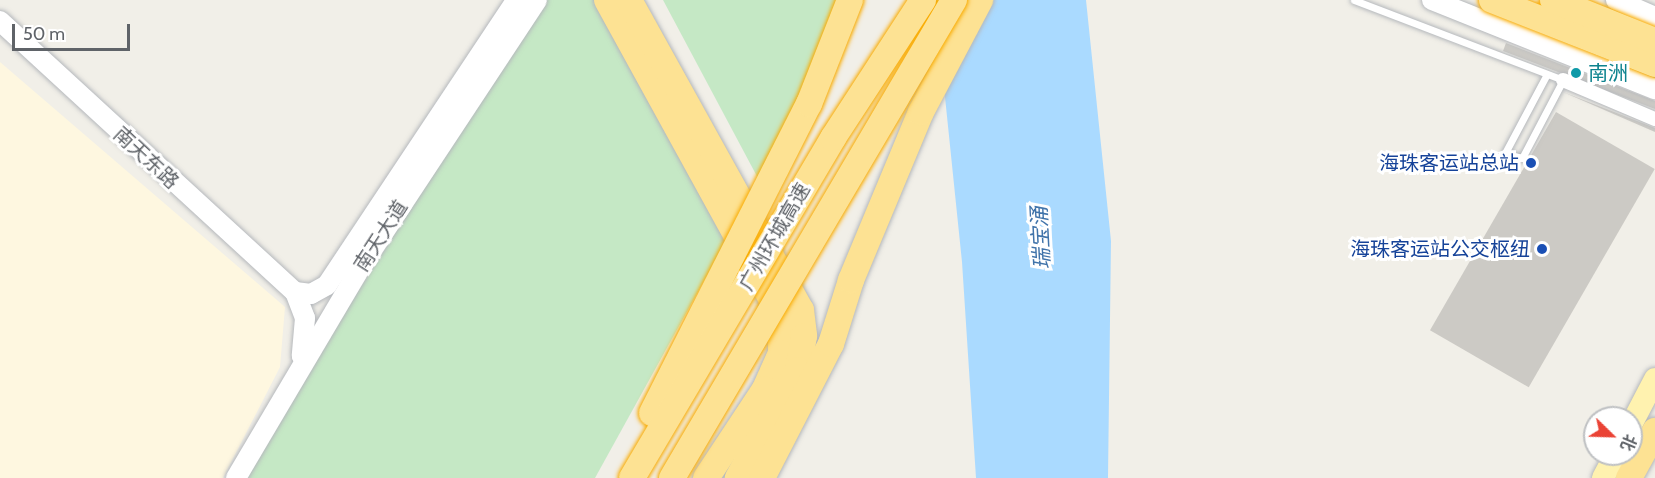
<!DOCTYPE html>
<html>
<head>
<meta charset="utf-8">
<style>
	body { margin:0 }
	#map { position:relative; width:1655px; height:478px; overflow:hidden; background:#f1efe8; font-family:Cabin,"Noto Sans SC",sans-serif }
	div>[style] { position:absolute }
	.commercial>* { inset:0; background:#fef7e0 }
	.green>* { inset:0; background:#c5e8c5 }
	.water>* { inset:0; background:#aadaff }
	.building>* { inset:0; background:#cccac5; transform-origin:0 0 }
	.roads { filter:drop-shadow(0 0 2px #b5b8bc) drop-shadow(0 0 2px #b5b8bc) }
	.lane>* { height:7px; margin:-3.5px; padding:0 3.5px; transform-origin:3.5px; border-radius:3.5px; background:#fff }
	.street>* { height:14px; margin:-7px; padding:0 7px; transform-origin:7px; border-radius:7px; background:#fff }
	.secondary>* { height:20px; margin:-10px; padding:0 10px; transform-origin:10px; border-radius:10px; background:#fff }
	.primary>* { height:22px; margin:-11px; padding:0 11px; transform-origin:11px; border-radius:11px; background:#fff2af }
	.highway>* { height:26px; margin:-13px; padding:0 13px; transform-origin:13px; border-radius:13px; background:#fde293 }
	.bridges { filter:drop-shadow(0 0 2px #f9ab00) drop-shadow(0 0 2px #f9ab00) }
	.highway-bridge>* { height:26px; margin:-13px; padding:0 13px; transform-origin:13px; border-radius:13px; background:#fde293 }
	.dots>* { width:16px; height:16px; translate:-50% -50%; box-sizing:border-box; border:3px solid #fff; border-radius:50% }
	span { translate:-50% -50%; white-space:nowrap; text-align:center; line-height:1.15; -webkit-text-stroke:6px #fff; paint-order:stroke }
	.culture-label { font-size:20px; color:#0d838f }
	.left { translate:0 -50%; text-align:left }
	.street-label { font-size:20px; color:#5f6368 }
	.transit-label { font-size:20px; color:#164399 }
	.right { translate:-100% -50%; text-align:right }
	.water-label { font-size:21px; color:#4174aa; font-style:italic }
	.north { position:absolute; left:1583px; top:406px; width:60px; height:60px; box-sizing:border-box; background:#fff; border:2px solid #bfc1c3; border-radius:50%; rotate:113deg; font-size:16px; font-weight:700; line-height:24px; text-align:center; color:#5f6368 }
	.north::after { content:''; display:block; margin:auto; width:21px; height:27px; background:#ea4335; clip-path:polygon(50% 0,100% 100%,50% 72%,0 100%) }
	.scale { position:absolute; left:12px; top:24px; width:118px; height:27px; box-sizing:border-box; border:3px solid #5f6368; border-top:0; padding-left:8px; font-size:18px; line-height:21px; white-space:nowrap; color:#5f6368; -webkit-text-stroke:4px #fff; paint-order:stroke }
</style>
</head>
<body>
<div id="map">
	<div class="commercial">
		<div style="clip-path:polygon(0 62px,285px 307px,280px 367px,223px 478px,0 478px)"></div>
	</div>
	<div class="green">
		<div style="clip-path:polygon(544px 0,597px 0,726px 241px,595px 478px,248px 478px,276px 420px)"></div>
		<div style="clip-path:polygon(663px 0,836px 0,811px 71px,760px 182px)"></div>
	</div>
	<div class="water">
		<div style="clip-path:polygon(935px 0,1086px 0,1111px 241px,1108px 478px,976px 478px,962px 262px)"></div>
	</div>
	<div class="building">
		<div style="clip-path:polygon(1506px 43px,1655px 101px,1655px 109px,1503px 51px)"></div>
		<div style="clip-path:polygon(1563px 92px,1655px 128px,1655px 132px)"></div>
		<div style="left:1556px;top:112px;width:114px;height:252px;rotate:30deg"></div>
	</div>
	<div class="roads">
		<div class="lane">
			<div style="left:1354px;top:0;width:224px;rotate:20.9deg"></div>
			<div style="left:1563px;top:80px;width:88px;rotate:117.7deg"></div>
			<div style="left:1522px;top:158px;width:18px;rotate:-164deg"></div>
			<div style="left:1505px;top:153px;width:89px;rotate:-62deg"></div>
		</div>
		<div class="street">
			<div style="left:1563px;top:80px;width:100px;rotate:23deg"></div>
		</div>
		<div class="secondary">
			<div style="left:1432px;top:0;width:240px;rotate:21.8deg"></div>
			<div style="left:1616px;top:0;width:43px;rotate:23.6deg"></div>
			<div style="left:0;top:21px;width:401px;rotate:42.6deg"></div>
			<div style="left:295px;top:292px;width:28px;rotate:69deg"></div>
			<div style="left:305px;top:318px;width:38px;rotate:95deg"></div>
			<div style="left:295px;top:292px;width:16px;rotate:7deg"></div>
			<div style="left:311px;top:294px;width:18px;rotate:-29deg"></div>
			<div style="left:327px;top:285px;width:342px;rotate:-56.4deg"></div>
			<div style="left:236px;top:478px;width:238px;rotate:-59.4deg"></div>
			<div style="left:357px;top:273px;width:327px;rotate:-56.6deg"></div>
		</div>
		<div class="primary">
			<div style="left:1631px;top:425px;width:52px;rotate:-62.4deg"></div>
			<div style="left:1603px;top:478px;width:27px;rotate:-62deg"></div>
		</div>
		<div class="highway">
			<div style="left:607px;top:0;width:362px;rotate:61.2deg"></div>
			<div style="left:781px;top:317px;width:36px;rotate:90deg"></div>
			<div style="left:781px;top:353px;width:39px;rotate:114deg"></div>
			<div style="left:765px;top:389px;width:107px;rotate:123.5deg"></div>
			<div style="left:629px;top:0;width:355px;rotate:61deg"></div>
			<div style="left:801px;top:310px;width:26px;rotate:83deg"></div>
			<div style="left:804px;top:336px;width:35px;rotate:100deg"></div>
			<div style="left:798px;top:370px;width:124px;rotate:119.1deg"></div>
			<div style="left:762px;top:478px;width:151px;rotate:-62.8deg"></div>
			<div style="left:831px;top:344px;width:67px;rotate:-72.6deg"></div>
			<div style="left:851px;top:280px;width:182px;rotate:-67.4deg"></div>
			<div style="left:921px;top:112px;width:127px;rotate:-62.2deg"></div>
			<div style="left:1629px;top:478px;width:54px;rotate:-61deg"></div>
		</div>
	</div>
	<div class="bridges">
		<div class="highway-bridge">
			<div style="left:1492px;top:0;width:175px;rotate:21.4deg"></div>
			<div style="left:1553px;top:0;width:110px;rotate:21.9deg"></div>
			<div style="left:652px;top:413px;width:347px;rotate:-63.1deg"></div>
			<div style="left:809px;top:104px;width:112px;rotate:-68.5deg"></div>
			<div style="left:632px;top:478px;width:395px;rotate:-59.4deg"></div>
			<div style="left:833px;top:138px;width:165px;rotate:-56.9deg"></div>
			<div style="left:672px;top:478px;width:555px;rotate:-59.46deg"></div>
		</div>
	</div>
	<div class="dots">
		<div style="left:1576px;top:73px;background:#0f9aa8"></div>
		<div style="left:1531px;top:163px;background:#1a4fb4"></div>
		<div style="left:1542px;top:249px;background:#1a4fb4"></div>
	</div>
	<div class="culture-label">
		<span class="left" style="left:1588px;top:73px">南洲</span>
	</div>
	<div class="street-label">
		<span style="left:146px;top:158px;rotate:43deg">南天东路</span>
		<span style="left:381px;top:236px;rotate:-57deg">南天大道</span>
		<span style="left:775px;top:237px;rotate:-60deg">广州环城高速</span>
	</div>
	<div class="transit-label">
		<span class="right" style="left:1519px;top:163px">海珠客运站总站</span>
		<span class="right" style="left:1530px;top:249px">海珠客运站公交枢纽</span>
	</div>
	<div class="water-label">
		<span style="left:1041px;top:238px;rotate:-93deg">瑞宝涌</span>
	</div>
	<div class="north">北</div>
	<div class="scale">50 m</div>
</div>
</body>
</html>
